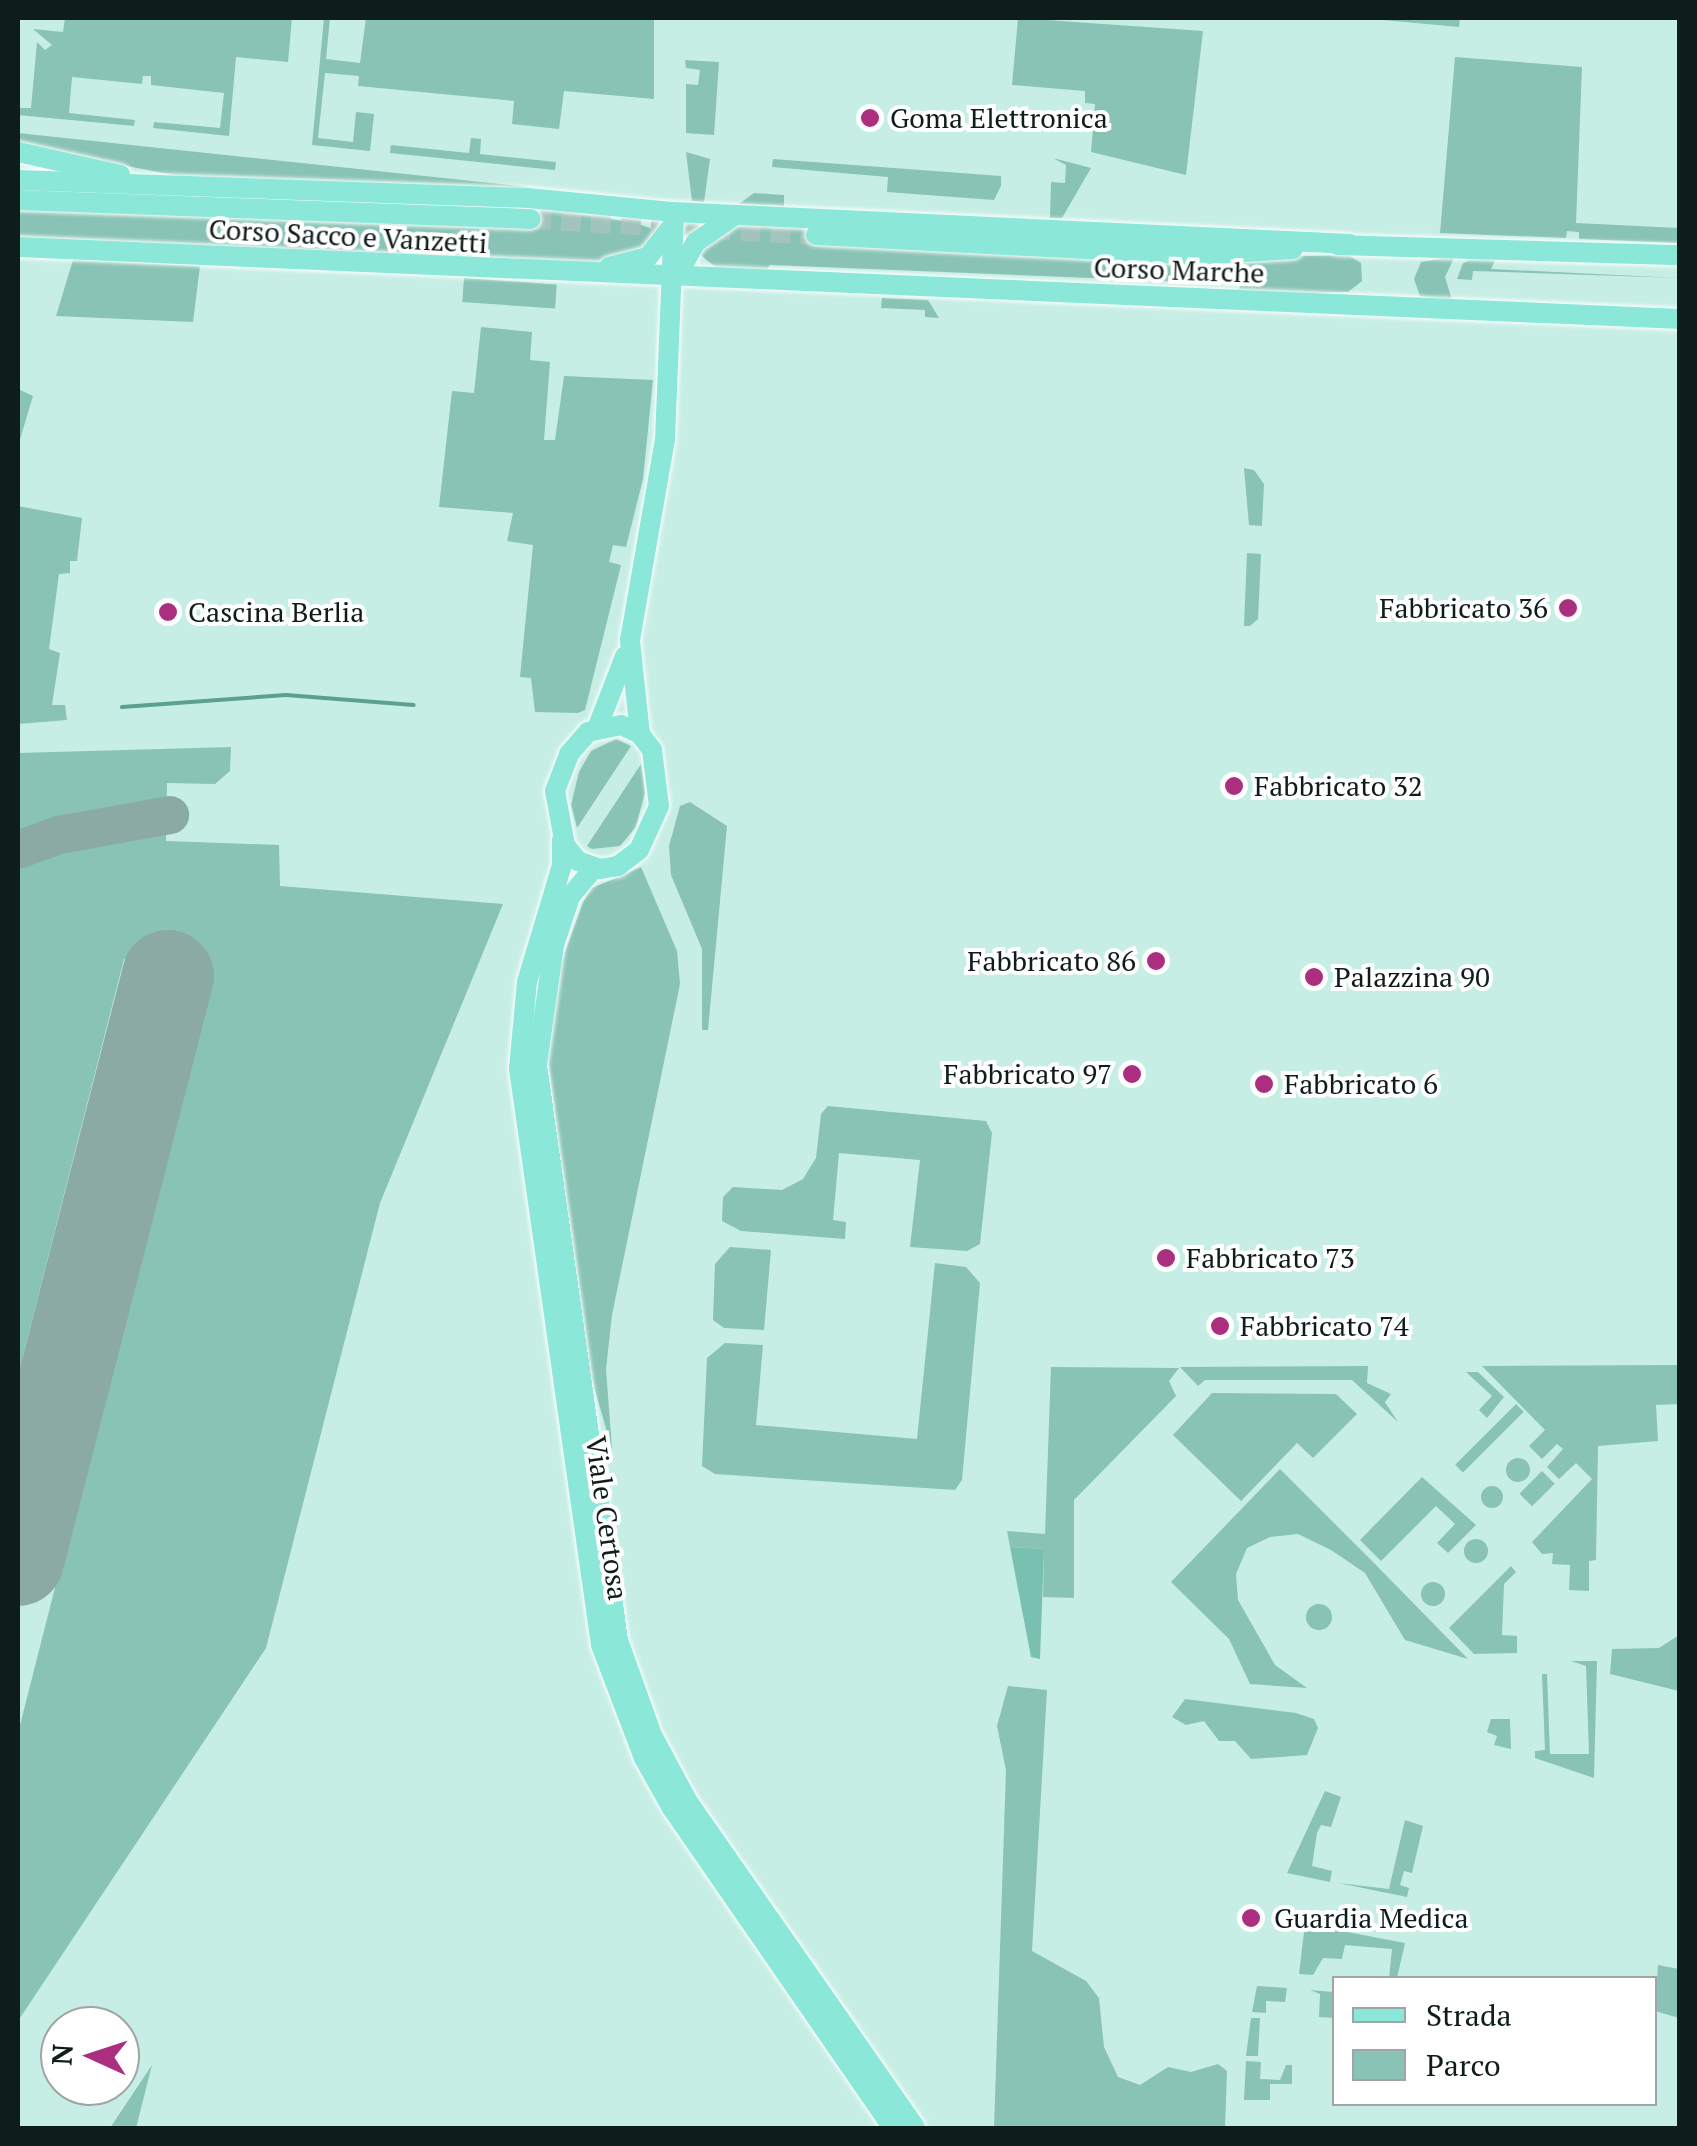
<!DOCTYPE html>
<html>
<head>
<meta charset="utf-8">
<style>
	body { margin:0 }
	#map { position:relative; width:1697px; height:2146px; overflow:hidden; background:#c7eee5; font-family:"PT Serif",serif }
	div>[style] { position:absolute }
	.green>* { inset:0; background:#88c3b5; transform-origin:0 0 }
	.round { border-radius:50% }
	.forest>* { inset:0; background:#7ac0b0 }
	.stream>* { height:4px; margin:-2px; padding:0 2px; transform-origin:2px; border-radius:2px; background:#5ba091 }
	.taxiway>* { height:38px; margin:-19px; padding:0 19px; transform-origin:19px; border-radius:19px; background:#8caaa4 }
	.runway>* { height:92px; margin:-46px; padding:0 46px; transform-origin:46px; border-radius:46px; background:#8caaa4 }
	.major-tunnel>* { height:20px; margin-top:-10px; transform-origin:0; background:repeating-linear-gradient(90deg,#a2c4bc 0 20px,transparent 0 30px) }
	.roads { filter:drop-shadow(0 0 2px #fff) drop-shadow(0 0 2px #fff) }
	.major>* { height:20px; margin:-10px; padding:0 10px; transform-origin:10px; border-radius:10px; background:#8be8d9 }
	.dots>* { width:28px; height:28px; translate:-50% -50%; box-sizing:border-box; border:5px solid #fff; border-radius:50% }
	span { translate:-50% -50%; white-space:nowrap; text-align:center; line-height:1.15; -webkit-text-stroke:8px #fff; paint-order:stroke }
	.poi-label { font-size:28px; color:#0f1d1a }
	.left { translate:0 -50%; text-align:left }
	.right { translate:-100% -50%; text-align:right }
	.street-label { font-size:28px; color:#0f1d1a }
	.frame { position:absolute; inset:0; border:20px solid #0f1d1a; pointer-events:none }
	.legend { position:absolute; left:1332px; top:1976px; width:325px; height:130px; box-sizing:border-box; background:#fff; border:2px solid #9fa5a3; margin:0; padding:12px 18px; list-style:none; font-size:30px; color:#0f1d1a }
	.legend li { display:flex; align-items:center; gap:20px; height:50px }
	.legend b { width:50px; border:2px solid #9fa5a3 }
	.north { position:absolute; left:40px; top:2006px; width:100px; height:100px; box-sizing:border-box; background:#fff; border:2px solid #9fa5a3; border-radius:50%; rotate:273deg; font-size:28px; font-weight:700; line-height:40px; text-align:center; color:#0f1d1a }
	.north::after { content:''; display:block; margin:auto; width:35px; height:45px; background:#ab2e7f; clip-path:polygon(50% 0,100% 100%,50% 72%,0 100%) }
</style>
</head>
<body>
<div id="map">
	<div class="green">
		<div style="clip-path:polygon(65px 18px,292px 18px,288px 62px,236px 57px,229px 136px,153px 128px,154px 122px,220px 128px,224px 93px,151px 85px,151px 76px,143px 76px,142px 84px,72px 77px,69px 113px,135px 120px,134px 126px,18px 115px,18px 108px,31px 108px,37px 42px,45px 50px,52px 45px,33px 29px,63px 32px)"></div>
		<div style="clip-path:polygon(324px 18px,330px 18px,326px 59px,360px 63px,366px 18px,654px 18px,654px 99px,564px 91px,559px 129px,512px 124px,514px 101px,358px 86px,359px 76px,325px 73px,318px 138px,353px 142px,356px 112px,374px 114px,370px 151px,312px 145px)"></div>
		<div style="clip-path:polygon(1018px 18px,1203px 31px,1186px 175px,1091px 152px,1095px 104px,1085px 103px,1085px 91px,1012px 85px)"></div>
		<div style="clip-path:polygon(1361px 18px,1460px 18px,1459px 27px)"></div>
		<div style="clip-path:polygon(1455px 57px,1582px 67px,1576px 223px,1679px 228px,1679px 243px,1579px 239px,1579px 232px,1567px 231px,1566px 238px,1440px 233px)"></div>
		<div style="clip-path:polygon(685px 60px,719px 62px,714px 135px,686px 133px,686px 84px,698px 85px,700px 70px,686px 68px)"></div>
		<div style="clip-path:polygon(18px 133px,529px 187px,529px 191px,184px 177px,18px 145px)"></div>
		<div style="clip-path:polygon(471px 138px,481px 139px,480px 154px,556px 162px,555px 170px,390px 153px,391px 145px,469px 153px)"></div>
		<div style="clip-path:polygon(686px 152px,710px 159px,704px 202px,692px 201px)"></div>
		<div style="clip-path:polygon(1053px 158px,1091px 168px,1062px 218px,1050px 218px,1051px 182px,1065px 183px,1066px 165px)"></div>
		<div style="clip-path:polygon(773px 159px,1001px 176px,1001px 186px,994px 200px,887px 192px,888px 177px,772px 167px)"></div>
		<div style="clip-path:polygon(81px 190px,527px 205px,635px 223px,650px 228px,657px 241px,619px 264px,18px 238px,18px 207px,531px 227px,531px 208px)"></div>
		<div style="clip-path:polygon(754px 193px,784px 195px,784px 206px,739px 204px)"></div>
		<div style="clip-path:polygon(816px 222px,816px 244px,1118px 261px,1348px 255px,1361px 263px,1362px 281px,1348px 292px,1258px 295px,1235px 294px,1242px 284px,770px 265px,763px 275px,718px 269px,698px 253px,723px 226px)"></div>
		<div style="clip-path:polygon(1455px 256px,1445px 277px,1453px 303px,1420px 296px,1414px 279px,1421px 262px)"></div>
		<div style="clip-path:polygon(1475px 258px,1496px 258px,1491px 269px,1679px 278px,1473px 271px,1472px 280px,1457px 279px,1463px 263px)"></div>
		<div style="clip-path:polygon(73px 260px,200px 266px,193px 322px,56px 316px)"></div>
		<div style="left:464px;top:278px;width:93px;height:24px;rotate:4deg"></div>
		<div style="clip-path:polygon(882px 298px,928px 300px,939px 318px,925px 317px,925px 310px,881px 308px)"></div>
		<div style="clip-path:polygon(481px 327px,532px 332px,530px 360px,550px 362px,544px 440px,555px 440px,564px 376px,653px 380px,643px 479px,626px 547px,613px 545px,609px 562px,621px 565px,585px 710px,578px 713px,535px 712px,531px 678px,520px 677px,533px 545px,507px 541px,513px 513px,439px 507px,452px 391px,474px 393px)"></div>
		<div style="clip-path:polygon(18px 389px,33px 396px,18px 446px)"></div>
		<div style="clip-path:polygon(1244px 468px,1254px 470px,1264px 484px,1262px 526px,1249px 525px)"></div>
		<div style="clip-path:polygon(18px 506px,82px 518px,77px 561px,70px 561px,70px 573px,59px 574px,49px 649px,60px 653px,52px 705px,65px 705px,67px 720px,18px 724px)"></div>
		<div style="clip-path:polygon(1247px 553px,1261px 554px,1258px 619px,1250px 626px,1244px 626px)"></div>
		<div style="clip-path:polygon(616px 739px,631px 746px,577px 828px,571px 805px,579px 772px,591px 751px)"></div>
		<div style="clip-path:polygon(231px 747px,230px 771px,215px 784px,167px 783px,166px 841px,279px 845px,280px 886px,503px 904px,380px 1203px,266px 1648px,18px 2021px,18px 1733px,210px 979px,124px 959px,18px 1375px,18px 753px)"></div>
		<div style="clip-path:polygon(641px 764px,645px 792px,636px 827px,620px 846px,592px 849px,587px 846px)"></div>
		<div style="clip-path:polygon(690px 802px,727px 826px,708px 1030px,702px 1030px,702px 949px,671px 875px,669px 846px,680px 806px)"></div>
		<div style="clip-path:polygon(641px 867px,677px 951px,680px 984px,612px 1315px,606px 1369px,612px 1449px,584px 1353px,548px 1060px,561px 963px,583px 902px,592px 888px)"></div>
		<div style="clip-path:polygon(828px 1106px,986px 1121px,992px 1133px,980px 1244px,967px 1251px,910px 1247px,920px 1160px,839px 1153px,833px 1220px,846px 1222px,845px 1239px,741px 1231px,722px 1221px,723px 1197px,733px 1187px,782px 1190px,803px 1179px,816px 1158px,821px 1114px)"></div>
		<div style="clip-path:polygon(730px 1247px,771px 1250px,764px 1330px,724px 1328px,713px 1320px,715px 1264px)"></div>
		<div style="clip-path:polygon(935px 1263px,966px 1267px,980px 1283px,962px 1480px,955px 1490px,715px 1474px,702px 1466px,707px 1358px,725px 1343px,763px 1345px,756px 1425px,917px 1439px)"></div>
		<div style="clip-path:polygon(1679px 1365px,1679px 1404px,1656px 1405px,1658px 1441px,1598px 1446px,1596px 1560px,1589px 1561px,1589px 1591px,1569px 1590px,1570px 1565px,1552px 1564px,1553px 1553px,1542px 1554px,1532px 1542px,1592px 1479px,1576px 1463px,1559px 1479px,1547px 1467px,1563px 1449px,1557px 1444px,1542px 1459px,1529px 1446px,1545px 1430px,1482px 1366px)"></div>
		<div style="clip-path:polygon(1368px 1366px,1367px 1383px,1391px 1394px,1385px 1402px,1398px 1422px,1352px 1380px,1205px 1380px,1198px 1386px,1180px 1367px)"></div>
		<div style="clip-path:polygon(1051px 1367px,1179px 1368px,1169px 1381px,1176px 1396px,1074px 1500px,1074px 1598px,1043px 1597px,1044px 1549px,1010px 1547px,1007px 1531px,1045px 1534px)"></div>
		<div style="clip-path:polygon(1466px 1372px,1478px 1372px,1504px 1397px,1487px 1418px,1479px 1410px,1492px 1396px)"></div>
		<div style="clip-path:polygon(1212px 1393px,1336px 1394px,1357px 1414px,1313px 1458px,1297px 1443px,1241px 1501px,1173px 1435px)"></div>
		<div style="left:1516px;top:1404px;width:11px;height:86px;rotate:45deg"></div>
		<div class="round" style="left:1506px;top:1458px;width:24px;height:24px"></div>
		<div style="clip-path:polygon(1280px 1469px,1375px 1564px,1468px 1659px,1405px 1640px,1365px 1573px,1331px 1550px,1298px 1534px,1270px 1537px,1247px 1548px,1236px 1574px,1238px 1600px,1275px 1665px,1307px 1688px,1250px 1684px,1229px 1639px,1171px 1582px)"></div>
		<div style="left:1542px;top:1471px;width:18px;height:32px;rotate:45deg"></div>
		<div style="clip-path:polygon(1422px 1477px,1476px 1525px,1448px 1553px,1437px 1543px,1455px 1524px,1436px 1506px,1381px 1561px,1360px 1540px)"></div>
		<div class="round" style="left:1481px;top:1486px;width:22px;height:22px"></div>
		<div class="round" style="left:1464px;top:1539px;width:24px;height:24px"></div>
		<div style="clip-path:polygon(1511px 1566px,1516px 1572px,1504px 1584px,1502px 1635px,1517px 1636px,1517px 1653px,1474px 1654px,1449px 1628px)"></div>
		<div class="round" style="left:1421px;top:1582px;width:24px;height:24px"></div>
		<div class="round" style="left:1306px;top:1604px;width:26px;height:26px"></div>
		<div style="clip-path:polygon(1679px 1635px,1679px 1691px,1610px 1674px,1612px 1649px,1659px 1648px)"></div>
		<div style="clip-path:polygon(1571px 1661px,1597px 1661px,1594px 1778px,1535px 1758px,1535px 1751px,1545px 1750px,1542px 1674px,1547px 1674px,1550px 1754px,1589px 1754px,1586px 1666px)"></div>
		<div style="clip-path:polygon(1008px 1686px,1047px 1690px,1032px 1951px,1086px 1981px,1099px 1998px,1104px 2047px,1118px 2077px,1140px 2085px,1168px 2067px,1191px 2072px,1218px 2064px,1227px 2071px,1225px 2128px,994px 2128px,1006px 1770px,997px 1726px)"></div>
		<div style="clip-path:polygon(1185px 1699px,1296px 1713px,1314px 1719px,1318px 1728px,1307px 1755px,1251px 1759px,1235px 1741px,1219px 1741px,1204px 1721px,1186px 1725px,1172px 1717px)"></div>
		<div style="clip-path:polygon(1491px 1719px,1510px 1719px,1511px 1749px,1494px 1745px,1497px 1736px,1487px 1732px)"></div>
		<div style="clip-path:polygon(1325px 1791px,1341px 1797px,1331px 1827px,1321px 1825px,1317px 1833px,1312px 1866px,1332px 1871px,1330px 1882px,1287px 1873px)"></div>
		<div style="clip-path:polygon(1405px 1820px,1423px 1826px,1412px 1873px,1404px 1871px,1400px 1885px,1409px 1888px,1407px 1897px,1338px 1883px,1389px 1889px)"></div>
		<div style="clip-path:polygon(1305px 1924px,1405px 1943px,1397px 1978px,1389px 1978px,1392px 1949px,1345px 1945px,1342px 1959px,1323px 1958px,1313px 1975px,1299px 1974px)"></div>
		<div style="clip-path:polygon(1658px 1965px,1679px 1969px,1679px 2018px,1655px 2011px)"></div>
		<div style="clip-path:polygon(1257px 1986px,1287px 1988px,1285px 2002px,1266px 2001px,1266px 2013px,1252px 2012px)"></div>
		<div style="clip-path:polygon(1310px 1990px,1334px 1992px,1334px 2018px,1319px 2017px,1320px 1994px)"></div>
		<div style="clip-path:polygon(1251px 2018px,1260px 2018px,1258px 2056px,1246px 2056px)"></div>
		<div style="clip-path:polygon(1246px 2061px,1261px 2062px,1260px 2079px,1280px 2080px,1286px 2065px,1292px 2065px,1292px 2084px,1270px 2084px,1270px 2100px,1244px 2100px)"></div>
		<div style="clip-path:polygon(152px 2065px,136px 2128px,110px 2128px)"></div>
	</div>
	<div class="forest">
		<div style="clip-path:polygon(1010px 1547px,1044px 1549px,1040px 1659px,1031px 1657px)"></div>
	</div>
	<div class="stream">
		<div style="left:122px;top:707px;width:164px;rotate:-4.2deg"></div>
		<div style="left:286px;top:695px;width:128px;rotate:4.5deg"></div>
	</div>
	<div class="taxiway">
		<div style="left:18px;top:850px;width:44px;rotate:-20.1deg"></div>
		<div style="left:59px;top:835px;width:113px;rotate:-10.2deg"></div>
	</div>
	<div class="runway">
		<div style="left:18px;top:1560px;width:603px;rotate:-75.6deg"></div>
	</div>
	<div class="major-tunnel">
		<div style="left:531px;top:219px;width:285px;rotate:3.2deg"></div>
	</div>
	<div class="roads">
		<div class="major">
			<div style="left:18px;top:152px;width:105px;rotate:12.7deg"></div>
			<div style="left:18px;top:180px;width:510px;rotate:2.02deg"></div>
			<div style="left:528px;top:198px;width:147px;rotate:5.5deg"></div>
			<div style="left:674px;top:212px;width:677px;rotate:2.71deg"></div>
			<div style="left:18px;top:200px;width:513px;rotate:2.12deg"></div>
			<div style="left:816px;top:235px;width:383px;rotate:3deg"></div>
			<div style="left:1198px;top:255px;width:95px;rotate:-3.6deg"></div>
			<div style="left:1337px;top:245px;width:343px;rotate:1.7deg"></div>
			<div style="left:18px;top:247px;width:1664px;rotate:2.48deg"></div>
			<div style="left:609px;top:267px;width:40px;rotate:-14.4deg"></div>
			<div style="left:648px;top:257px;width:39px;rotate:-52deg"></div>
			<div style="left:677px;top:276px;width:39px;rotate:-61deg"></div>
			<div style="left:696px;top:242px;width:46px;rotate:-34.4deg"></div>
			<div style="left:621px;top:725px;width:21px;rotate:25deg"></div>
			<div style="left:640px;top:734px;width:20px;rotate:53deg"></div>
			<div style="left:652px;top:750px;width:56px;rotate:82.9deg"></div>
			<div style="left:659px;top:806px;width:48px;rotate:114.4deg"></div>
			<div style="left:639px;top:850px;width:26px;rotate:143deg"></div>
			<div style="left:618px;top:866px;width:18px;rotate:171deg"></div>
			<div style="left:600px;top:869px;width:23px;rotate:-160deg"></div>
			<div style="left:578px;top:861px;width:21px;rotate:-129deg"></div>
			<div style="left:565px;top:845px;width:55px;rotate:-100.5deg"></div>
			<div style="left:555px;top:791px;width:40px;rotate:-69deg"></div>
			<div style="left:569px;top:754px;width:29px;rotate:-49deg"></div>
			<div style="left:588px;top:732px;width:34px;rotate:-12deg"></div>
			<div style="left:598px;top:726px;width:75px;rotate:-68.9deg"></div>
			<div style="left:640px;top:734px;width:95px;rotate:-96.1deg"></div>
			<div style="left:630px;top:640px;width:203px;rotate:-80.1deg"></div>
			<div style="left:665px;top:440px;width:228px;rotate:-87.7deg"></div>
			<div style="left:562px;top:839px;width:26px;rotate:90deg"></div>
			<div style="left:562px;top:865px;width:122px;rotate:106.7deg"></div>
			<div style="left:527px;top:982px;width:87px;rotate:95.3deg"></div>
			<div style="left:519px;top:1069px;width:582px;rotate:81.9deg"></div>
			<div style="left:601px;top:1645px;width:121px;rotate:69.2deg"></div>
			<div style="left:644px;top:1758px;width:57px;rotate:60.8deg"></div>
			<div style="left:672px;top:1808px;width:389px;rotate:55.4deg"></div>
			<div style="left:594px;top:868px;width:38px;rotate:130deg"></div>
			<div style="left:570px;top:897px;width:51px;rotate:108.4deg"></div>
			<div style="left:554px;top:945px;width:121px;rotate:98.1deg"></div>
			<div style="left:537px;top:1065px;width:581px;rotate:81.98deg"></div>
			<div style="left:618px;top:1640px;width:101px;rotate:70.3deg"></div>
			<div style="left:652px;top:1735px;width:76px;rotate:61.8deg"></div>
			<div style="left:688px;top:1802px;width:397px;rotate:55.1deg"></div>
		</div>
	</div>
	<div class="dots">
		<div style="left:870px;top:118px;background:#ab2e7f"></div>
		<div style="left:1568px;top:608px;background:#ab2e7f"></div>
		<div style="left:168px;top:612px;background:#ab2e7f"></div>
		<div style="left:1234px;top:786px;background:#ab2e7f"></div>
		<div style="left:1156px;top:961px;background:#ab2e7f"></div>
		<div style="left:1314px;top:977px;background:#ab2e7f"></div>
		<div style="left:1132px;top:1074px;background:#ab2e7f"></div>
		<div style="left:1264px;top:1084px;background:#ab2e7f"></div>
		<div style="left:1166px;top:1258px;background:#ab2e7f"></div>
		<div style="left:1220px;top:1326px;background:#ab2e7f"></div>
		<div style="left:1251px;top:1918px;background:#ab2e7f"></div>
	</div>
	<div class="poi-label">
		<span class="left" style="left:890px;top:118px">Goma Elettronica</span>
		<span class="right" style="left:1548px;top:608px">Fabbricato 36</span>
		<span class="left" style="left:188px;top:612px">Cascina Berlia</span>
		<span class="left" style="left:1254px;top:786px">Fabbricato 32</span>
		<span class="right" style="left:1136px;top:961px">Fabbricato 86</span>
		<span class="left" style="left:1334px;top:977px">Palazzina 90</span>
		<span class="right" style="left:1112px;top:1074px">Fabbricato 97</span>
		<span class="left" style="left:1284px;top:1084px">Fabbricato 6</span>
		<span class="left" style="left:1186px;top:1258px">Fabbricato 73</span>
		<span class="left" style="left:1240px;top:1326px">Fabbricato 74</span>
		<span class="left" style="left:1274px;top:1918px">Guardia Medica</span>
	</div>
	<div class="street-label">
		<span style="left:348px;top:236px;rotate:3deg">Corso Sacco e Vanzetti</span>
		<span style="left:1179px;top:270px;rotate:2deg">Corso Marche</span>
		<span style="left:607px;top:1518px;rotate:82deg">Viale Certosa</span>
	</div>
	<div class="frame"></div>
	<ul class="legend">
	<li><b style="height:12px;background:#8be8d9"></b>Strada</li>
	<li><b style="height:28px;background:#88c3b5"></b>Parco</li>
	</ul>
	<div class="north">N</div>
</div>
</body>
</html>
